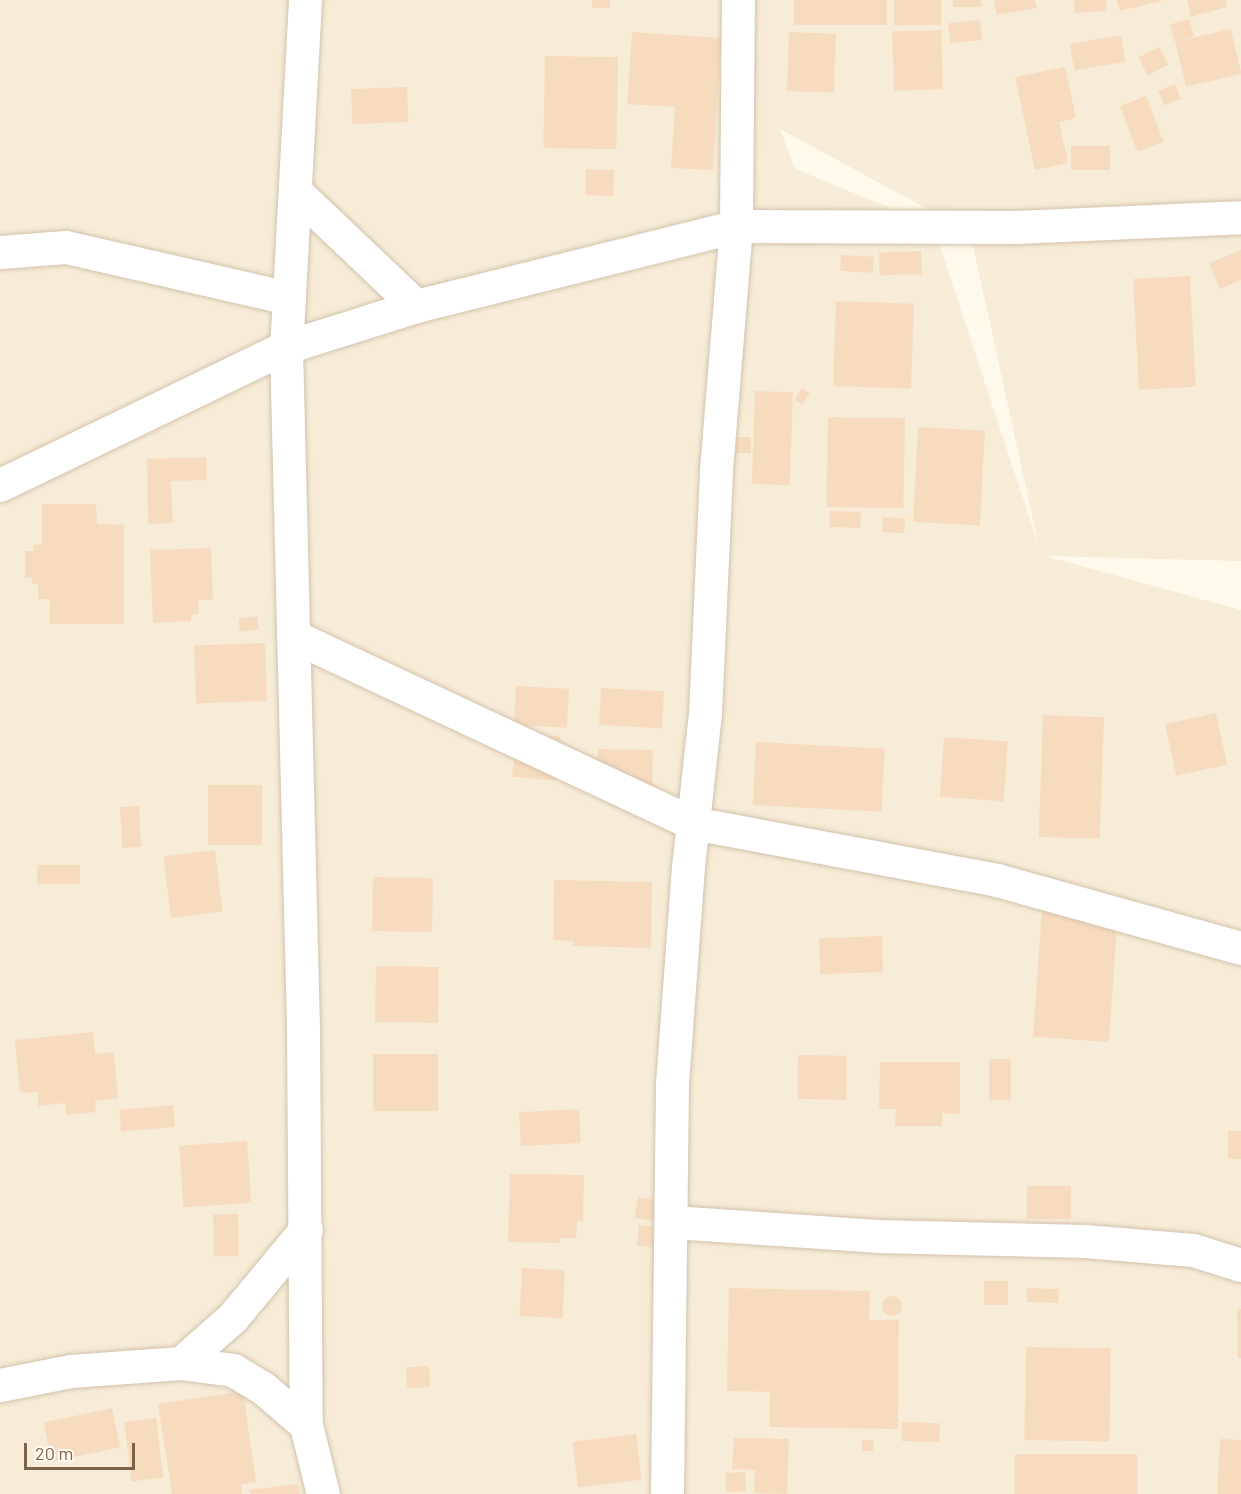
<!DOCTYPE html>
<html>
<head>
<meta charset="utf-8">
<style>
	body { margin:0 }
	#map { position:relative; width:1241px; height:1494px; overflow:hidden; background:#fef9ea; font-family:Barlow,sans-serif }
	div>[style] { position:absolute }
	.residential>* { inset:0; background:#f7ecd7 }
	.building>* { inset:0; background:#f7dbbf; transform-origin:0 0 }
	.round { border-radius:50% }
	.roads { filter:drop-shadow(0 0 2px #d3c2ad) drop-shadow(0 0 2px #d3c2ad) }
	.street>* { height:33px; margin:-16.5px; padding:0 16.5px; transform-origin:16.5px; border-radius:16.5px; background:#fff }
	span { translate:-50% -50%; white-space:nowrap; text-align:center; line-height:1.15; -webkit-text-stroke:6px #fffbf3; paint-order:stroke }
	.scale { position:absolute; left:24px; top:1443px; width:111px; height:27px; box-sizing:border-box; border:3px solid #7d6249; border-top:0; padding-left:8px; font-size:18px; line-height:21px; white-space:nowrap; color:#7d6249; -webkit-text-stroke:4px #fffbf3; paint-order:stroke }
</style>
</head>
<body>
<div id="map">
	<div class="residential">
		<div style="clip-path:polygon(evenodd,0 0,1241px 0,1241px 561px,1045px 556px,1241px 610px,1241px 1494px,0 1494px,0 0,780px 129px,970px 232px,1039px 547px,933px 225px,795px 169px,780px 129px)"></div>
	</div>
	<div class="building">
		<div style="left:592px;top:0;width:18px;height:8px"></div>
		<div style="left:794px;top:0;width:93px;height:25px"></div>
		<div style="left:894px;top:0;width:47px;height:25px"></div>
		<div style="left:953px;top:0;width:28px;height:7px"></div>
		<div style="clip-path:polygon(994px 0,1035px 0,1037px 8px,997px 15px)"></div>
		<div style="clip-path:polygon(1074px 0,1106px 0,1107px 11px,1075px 13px)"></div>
		<div style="clip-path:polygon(1117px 0,1161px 0,1161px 1px,1120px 11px)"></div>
		<div style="clip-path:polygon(1187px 0,1225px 0,1227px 7px,1191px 17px)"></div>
		<div style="left:1189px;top:19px;width:18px;height:20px;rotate:74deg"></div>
		<div style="left:980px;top:20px;width:20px;height:32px;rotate:84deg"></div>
		<div style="left:1231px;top:29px;width:46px;height:57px;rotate:77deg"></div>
		<div style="left:941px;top:30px;width:59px;height:49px;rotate:88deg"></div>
		<div style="clip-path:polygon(632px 32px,721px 38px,713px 170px,671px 168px,675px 107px,627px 104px)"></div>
		<div style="left:789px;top:32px;width:47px;height:59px;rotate:2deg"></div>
		<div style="left:1121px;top:35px;width:27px;height:52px;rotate:80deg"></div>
		<div style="left:1159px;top:47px;width:20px;height:23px;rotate:63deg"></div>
		<div style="left:545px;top:56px;width:73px;height:92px;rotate:1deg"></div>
		<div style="clip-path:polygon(1065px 67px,1076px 118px,1059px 122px,1068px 163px,1035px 170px,1015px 77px)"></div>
		<div style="left:1175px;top:84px;width:16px;height:18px;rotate:68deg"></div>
		<div style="left:407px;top:87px;width:35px;height:56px;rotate:88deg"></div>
		<div style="left:1146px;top:96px;width:49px;height:28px;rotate:69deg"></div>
		<div style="left:1071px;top:146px;width:39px;height:24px"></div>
		<div style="left:586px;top:169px;width:28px;height:26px;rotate:2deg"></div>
		<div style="clip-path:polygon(1241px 250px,1241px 280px,1220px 289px,1209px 263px)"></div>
		<div style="left:921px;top:251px;width:23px;height:42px;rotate:88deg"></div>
		<div style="left:841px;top:255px;width:33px;height:16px;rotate:3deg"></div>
		<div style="left:1190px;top:276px;width:111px;height:57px;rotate:87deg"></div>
		<div style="left:836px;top:301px;width:78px;height:85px;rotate:2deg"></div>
		<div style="left:802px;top:388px;width:9px;height:14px;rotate:32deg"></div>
		<div style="left:755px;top:391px;width:38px;height:93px;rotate:2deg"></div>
		<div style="left:828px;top:417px;width:77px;height:90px;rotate:1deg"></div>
		<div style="left:918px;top:427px;width:67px;height:95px;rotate:3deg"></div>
		<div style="left:736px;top:437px;width:15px;height:16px"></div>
		<div style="clip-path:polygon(206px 457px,207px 480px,171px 481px,173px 523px,148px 524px,147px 459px)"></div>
		<div style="clip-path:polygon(42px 504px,96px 504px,97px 524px,124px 525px,124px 624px,49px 624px,50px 599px,38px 599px,38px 584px,32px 584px,32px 578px,25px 578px,25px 551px,34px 551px,33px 545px,42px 544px)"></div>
		<div style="left:830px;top:511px;width:31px;height:16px;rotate:2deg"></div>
		<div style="left:883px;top:517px;width:22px;height:15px;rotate:3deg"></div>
		<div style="clip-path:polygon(211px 548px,213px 600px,198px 600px,199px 614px,191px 615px,191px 621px,153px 623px,150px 550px)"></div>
		<div style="left:257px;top:616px;width:13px;height:19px;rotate:81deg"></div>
		<div style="left:265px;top:643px;width:58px;height:71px;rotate:88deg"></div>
		<div style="left:516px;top:686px;width:53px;height:39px;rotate:3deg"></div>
		<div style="left:601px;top:688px;width:63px;height:37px;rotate:3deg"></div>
		<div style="left:1216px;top:713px;width:53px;height:52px;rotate:78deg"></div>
		<div style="left:1043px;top:715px;width:61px;height:122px;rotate:2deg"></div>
		<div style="left:516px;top:733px;width:44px;height:44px;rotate:5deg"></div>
		<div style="left:944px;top:737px;width:64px;height:60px;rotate:4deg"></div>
		<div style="left:756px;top:742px;width:129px;height:63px;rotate:3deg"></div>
		<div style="left:598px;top:749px;width:55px;height:39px;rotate:1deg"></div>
		<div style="left:208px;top:785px;width:54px;height:60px"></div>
		<div style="left:139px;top:806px;width:41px;height:19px;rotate:87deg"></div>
		<div style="left:215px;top:850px;width:62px;height:52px;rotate:83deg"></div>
		<div style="left:37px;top:865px;width:43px;height:19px"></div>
		<div style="left:373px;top:877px;width:60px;height:54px;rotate:1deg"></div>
		<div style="clip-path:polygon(554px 880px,652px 882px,651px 948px,573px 946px,573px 941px,553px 940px)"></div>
		<div style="left:1042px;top:909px;width:76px;height:128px;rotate:4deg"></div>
		<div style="left:882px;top:936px;width:36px;height:63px;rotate:88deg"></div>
		<div style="left:376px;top:966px;width:63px;height:56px;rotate:1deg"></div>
		<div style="clip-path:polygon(93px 1032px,95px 1054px,114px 1052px,118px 1098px,95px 1101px,96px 1112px,66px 1115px,65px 1103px,38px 1106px,38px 1092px,20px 1093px,15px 1040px)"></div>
		<div style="left:373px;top:1054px;width:65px;height:57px"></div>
		<div style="left:798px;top:1055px;width:49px;height:44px;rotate:1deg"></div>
		<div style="left:989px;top:1059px;width:22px;height:41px"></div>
		<div style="clip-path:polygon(880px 1062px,960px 1062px,960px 1114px,942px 1113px,942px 1126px,895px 1126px,896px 1109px,879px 1109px)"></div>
		<div style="left:173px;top:1105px;width:22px;height:54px;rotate:85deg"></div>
		<div style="left:579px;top:1109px;width:34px;height:60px;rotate:87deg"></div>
		<div style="left:1228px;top:1131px;width:13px;height:28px"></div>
		<div style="left:247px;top:1141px;width:62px;height:68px;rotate:86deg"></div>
		<div style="clip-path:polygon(510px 1174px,584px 1175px,583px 1221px,577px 1221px,576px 1238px,560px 1238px,560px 1243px,508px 1242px)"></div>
		<div style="left:1071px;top:1186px;width:33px;height:44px;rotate:90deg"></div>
		<div style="left:638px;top:1197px;width:23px;height:21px;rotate:10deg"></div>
		<div style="left:238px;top:1214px;width:42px;height:25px;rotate:89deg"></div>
		<div style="left:639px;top:1225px;width:24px;height:21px;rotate:5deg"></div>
		<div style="left:522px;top:1268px;width:43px;height:48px;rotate:3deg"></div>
		<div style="left:1008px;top:1281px;width:24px;height:24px;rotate:90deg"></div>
		<div style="clip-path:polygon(729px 1288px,870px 1291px,869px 1320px,899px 1320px,898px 1429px,769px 1427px,770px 1392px,727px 1391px)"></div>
		<div style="left:1027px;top:1288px;width:32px;height:14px;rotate:2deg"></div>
		<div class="round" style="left:882px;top:1296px;width:20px;height:20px"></div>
		<div style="clip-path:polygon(1237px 1309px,1241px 1309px,1241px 1358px,1238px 1358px)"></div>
		<div style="left:1026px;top:1347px;width:85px;height:93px;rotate:1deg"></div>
		<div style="left:429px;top:1366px;width:21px;height:23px;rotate:87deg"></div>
		<div style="clip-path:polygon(243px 1391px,256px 1482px,241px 1484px,242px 1494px,172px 1494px,158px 1404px)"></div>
		<div style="left:112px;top:1408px;width:40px;height:70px;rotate:78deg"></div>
		<div style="left:156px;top:1418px;width:60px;height:32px;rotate:83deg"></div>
		<div style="left:902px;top:1422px;width:38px;height:19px;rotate:2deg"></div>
		<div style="left:636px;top:1434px;width:46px;height:64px;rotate:83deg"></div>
		<div style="clip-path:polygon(734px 1438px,789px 1439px,787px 1494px,754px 1493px,755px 1470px,732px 1469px)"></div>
		<div style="clip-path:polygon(1220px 1439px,1241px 1440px,1241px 1494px,1217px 1494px)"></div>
		<div style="left:862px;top:1440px;width:11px;height:11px"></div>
		<div style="left:1015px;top:1454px;width:122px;height:40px"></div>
		<div style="left:745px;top:1472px;width:19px;height:20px;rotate:87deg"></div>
		<div style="clip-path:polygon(298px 1484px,299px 1494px,250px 1494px,250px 1490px)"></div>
	</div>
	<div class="roads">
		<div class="street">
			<div style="left:305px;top:0;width:348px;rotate:93.1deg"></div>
			<div style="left:286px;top:347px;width:682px;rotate:88.57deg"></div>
			<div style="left:303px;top:1029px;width:396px;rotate:89.6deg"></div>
			<div style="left:306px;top:1425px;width:71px;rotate:76.2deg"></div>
			<div style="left:296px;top:192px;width:166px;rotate:43.5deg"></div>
			<div style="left:0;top:252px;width:66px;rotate:-4.3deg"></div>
			<div style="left:66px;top:247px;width:229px;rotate:12.9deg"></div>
			<div style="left:0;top:485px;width:318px;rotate:-25.8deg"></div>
			<div style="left:286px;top:347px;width:136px;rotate:-17.5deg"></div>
			<div style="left:416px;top:306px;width:330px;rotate:-14deg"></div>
			<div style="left:736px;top:226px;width:280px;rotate:0.2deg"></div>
			<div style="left:1016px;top:227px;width:225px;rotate:-2.5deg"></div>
			<div style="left:293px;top:636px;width:442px;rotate:25.1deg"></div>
			<div style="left:693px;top:823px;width:309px;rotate:10.6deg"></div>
			<div style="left:997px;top:880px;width:253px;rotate:15.6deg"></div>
			<div style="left:673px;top:1222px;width:204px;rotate:3.9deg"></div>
			<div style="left:877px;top:1236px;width:208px;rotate:1.4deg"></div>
			<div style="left:1085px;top:1241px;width:108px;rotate:4.8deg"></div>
			<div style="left:1193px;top:1250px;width:50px;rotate:17.4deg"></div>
			<div style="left:181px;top:1363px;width:69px;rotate:-41.5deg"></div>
			<div style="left:233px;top:1317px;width:114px;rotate:-50.3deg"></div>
			<div style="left:0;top:1385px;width:72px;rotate:-11.2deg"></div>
			<div style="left:71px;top:1371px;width:110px;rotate:-4.2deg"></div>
			<div style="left:181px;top:1363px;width:52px;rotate:7.7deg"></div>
			<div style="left:233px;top:1370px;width:35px;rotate:31deg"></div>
			<div style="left:263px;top:1388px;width:57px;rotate:40.7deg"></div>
			<div style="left:667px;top:1494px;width:410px;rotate:-89.3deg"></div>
			<div style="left:672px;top:1084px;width:218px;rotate:-85.8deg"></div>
			<div style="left:688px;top:867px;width:154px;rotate:-83.7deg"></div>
			<div style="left:705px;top:714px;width:244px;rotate:-87.4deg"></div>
			<div style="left:716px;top:470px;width:245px;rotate:-85.3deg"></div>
			<div style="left:736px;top:226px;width:226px;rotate:-89.5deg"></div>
		</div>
	</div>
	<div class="scale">20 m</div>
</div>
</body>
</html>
